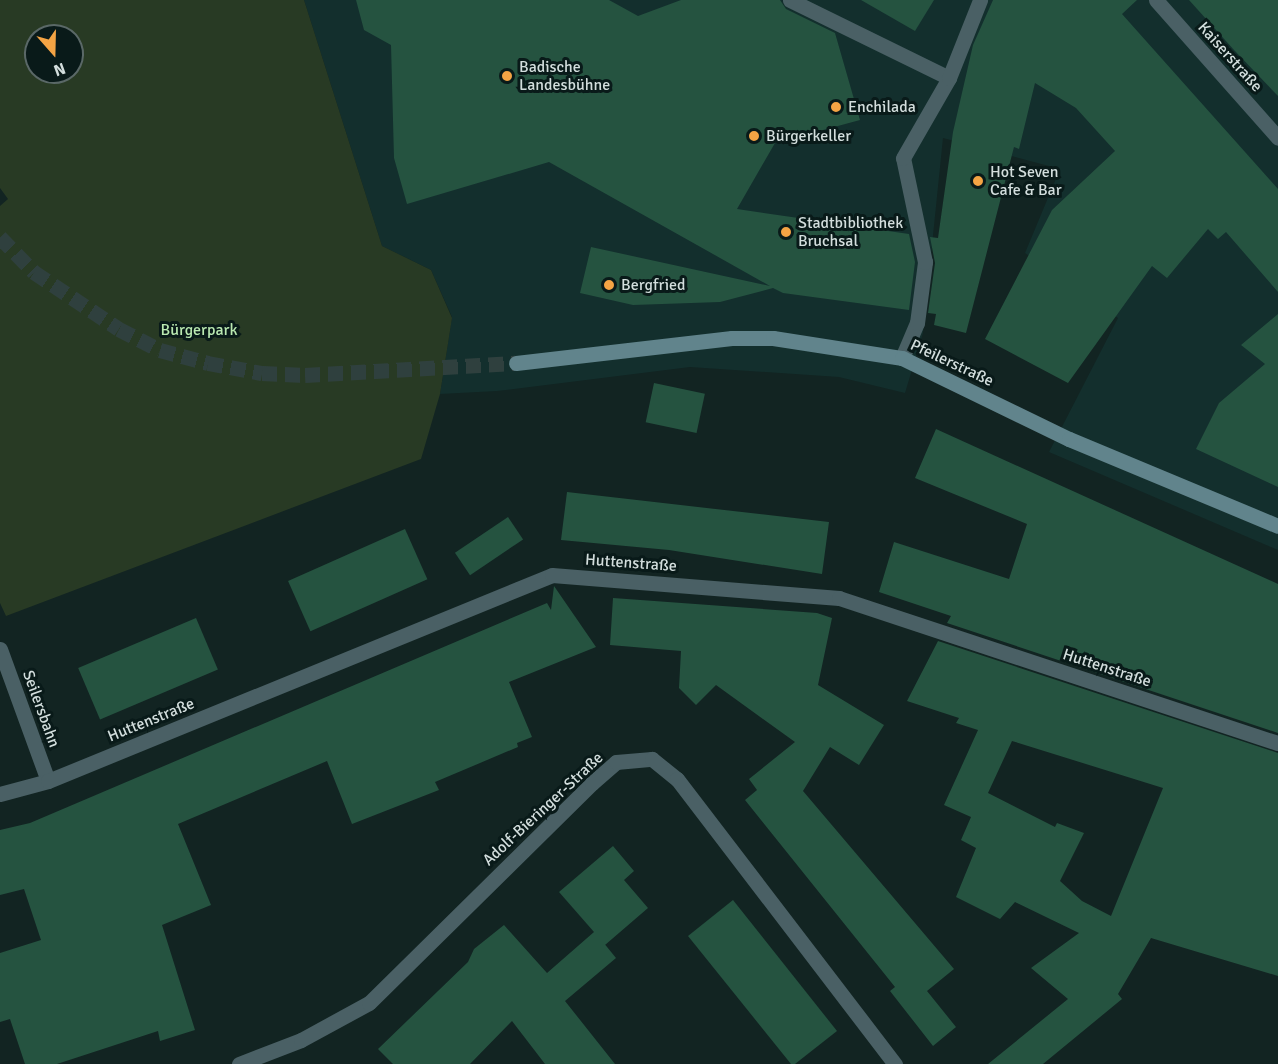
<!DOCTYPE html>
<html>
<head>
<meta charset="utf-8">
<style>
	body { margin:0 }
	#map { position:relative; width:1278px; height:1064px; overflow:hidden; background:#122422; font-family:Signika,sans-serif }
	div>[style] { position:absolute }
	.built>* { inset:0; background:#132f2d }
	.green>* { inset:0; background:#283a24 }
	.building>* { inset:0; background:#255340; transform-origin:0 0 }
	.secondary-tunnel>* { height:15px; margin-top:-7.5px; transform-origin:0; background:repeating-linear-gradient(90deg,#2f403e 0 15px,transparent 0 23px) }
	.street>* { height:15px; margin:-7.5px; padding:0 7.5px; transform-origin:7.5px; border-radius:7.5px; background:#4a6065 }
	.secondary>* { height:15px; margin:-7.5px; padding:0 7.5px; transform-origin:7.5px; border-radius:7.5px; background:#61848c }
	.dots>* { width:16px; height:16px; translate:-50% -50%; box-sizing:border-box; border:3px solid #091a19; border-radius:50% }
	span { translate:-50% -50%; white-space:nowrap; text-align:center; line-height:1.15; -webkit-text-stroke:6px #091a19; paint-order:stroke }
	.street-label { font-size:16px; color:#d3dedd }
	.poi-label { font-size:16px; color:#d3dedd }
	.left { translate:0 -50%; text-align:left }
	.park-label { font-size:16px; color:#bae9b1 }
	.north { position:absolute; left:24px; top:24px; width:60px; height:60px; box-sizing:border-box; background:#091a19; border:2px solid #5a6867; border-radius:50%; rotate:160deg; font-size:16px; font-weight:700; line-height:24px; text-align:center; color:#d3dedd }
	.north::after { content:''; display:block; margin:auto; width:21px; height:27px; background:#f4a444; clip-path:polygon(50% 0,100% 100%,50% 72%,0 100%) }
</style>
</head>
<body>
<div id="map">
	<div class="built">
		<div style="clip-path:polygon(304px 0,1278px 0,1278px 550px,1049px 452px,1118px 318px,1025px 253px,1060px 169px,943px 138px,923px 333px,905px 393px,839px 377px,690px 367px,497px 391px,440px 394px,452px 317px,431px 270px,382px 246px)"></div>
	</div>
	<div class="green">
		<div style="clip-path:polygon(evenodd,0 0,304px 0,382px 246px,431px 270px,452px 318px,440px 394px,421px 459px,6px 616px,0 603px,0 206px,8px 199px,0 188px,0 0,36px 36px,72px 36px,72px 72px,36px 72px,36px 36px)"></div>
	</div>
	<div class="building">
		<div style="clip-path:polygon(356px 0,609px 0,638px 16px,681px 0,780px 0,786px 9px,835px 33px,860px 120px,775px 143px,737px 209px,909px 234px,915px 262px,909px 310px,783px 293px,773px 288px,720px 302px,633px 305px,580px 293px,591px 247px,770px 286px,549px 162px,407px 204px,394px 158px,391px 45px,364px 30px)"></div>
		<div style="clip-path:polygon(861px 0,934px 0,915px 31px)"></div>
		<div style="clip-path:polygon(993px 0,1137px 0,1122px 14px,1278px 189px,1278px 292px,1226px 232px,1218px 239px,1208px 229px,1167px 278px,1152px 266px,1068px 383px,985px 339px,1052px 210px,1115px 151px,1076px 108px,1035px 83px,1019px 149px,1014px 147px,966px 333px,934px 325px,936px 314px,928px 313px,935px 263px,930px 237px,938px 238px,953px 132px,973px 45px)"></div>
		<div style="clip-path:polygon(1189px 0,1278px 0,1278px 96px,1234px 50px)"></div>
		<div style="clip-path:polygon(1278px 314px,1278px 487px,1196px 449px,1219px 403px,1265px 364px,1241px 345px)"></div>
		<div style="left:654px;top:383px;width:52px;height:40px;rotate:12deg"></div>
		<div style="clip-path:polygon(936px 429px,1278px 584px,1278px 733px,947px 623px,951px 616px,879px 592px,894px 542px,1009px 579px,1027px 524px,915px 478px)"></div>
		<div style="clip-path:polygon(567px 492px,829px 522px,822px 574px,669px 550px,561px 540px)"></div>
		<div style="left:508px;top:517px;width:27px;height:64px;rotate:56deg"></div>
		<div style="left:405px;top:529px;width:55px;height:128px;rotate:66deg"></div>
		<div style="clip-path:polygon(554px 586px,596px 647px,509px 682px,532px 737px,517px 743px,518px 747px,435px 782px,439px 790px,352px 824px,327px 761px,178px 824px,211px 905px,162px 925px,195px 1030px,160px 1041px,158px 1031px,57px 1064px,25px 1064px,10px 1019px,0 1022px,0 953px,41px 940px,24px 889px,0 895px,0 830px,30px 823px,547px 603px,551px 610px)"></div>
		<div style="clip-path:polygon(613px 598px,817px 613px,832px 618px,818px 685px,884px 725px,859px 765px,830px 747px,803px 791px,954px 969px,927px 991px,956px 1027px,933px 1046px,890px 991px,895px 987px,745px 800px,757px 790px,749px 779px,795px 742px,716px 685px,696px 705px,679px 688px,681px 651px,610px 645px)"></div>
		<div style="left:196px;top:618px;width:56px;height:128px;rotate:67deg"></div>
		<div style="clip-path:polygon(evenodd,938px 641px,1278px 753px,1278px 976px,1151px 938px,1118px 994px,1122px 999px,1043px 1064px,988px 1064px,1068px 999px,1031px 968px,1079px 933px,1015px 902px,1000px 919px,956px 897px,976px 848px,961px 840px,971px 817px,944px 805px,978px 730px,956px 723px,959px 718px,907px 701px,938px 641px,1012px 741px,1163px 788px,1111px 916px,1082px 901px,1060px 881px,1084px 833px,1057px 823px,1055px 827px,988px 793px,1012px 741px)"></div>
		<div style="clip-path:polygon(613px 846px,634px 871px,624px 880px,648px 908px,605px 945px,603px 942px,616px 958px,565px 1001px,615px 1064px,545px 1064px,512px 1021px,470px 1064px,393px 1064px,378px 1049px,468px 962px,474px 949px,504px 925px,547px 973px,594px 932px,559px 892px)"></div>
		<div style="clip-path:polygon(733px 900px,837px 1031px,795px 1064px,791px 1064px,688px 936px)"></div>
	</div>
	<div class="secondary-tunnel">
		<div style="left:0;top:237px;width:49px;rotate:45.8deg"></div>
		<div style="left:34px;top:272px;width:102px;rotate:33.8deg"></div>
		<div style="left:119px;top:329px;width:46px;rotate:27.1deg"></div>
		<div style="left:160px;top:350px;width:50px;rotate:15.2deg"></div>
		<div style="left:208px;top:363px;width:55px;rotate:10.5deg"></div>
		<div style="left:262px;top:373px;width:43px;rotate:2.7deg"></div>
		<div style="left:305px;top:375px;width:211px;rotate:-3.3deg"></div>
	</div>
	<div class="street">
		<div style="left:790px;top:0;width:177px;rotate:26.1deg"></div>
		<div style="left:1156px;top:0;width:184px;rotate:48.5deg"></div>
		<div style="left:902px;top:358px;width:38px;rotate:-67deg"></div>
		<div style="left:917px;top:323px;width:62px;rotate:-82.5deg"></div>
		<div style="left:925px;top:262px;width:106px;rotate:-101.9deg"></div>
		<div style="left:903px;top:158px;width:92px;rotate:-60.1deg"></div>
		<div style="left:949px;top:78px;width:84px;rotate:-68.3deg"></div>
		<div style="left:0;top:649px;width:140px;rotate:70deg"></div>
		<div style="left:0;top:794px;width:50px;rotate:-15.2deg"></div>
		<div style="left:48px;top:781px;width:544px;rotate:-22.23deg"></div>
		<div style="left:552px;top:575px;width:288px;rotate:4.6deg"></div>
		<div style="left:839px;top:598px;width:462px;rotate:18.3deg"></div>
		<div style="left:239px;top:1064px;width:66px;rotate:-21.2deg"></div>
		<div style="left:301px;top:1040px;width:77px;rotate:-28.6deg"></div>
		<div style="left:369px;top:1003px;width:313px;rotate:-44.6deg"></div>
		<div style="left:592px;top:783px;width:32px;rotate:-41deg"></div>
		<div style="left:616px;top:762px;width:36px;rotate:-5deg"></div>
		<div style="left:652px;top:759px;width:32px;rotate:39deg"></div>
		<div style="left:677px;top:779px;width:359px;rotate:52.6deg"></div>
	</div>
	<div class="secondary">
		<div style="left:516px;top:363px;width:217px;rotate:-6.6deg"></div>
		<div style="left:732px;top:338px;width:41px"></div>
		<div style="left:773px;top:338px;width:131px;rotate:8.8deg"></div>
		<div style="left:902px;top:358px;width:186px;rotate:25.9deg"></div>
		<div style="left:1069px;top:439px;width:226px;rotate:22.6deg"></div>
	</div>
	<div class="dots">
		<div style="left:507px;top:76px;background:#f4a444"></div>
		<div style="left:836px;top:107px;background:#f4a444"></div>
		<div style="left:754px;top:136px;background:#f4a444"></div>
		<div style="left:978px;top:181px;background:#f4a444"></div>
		<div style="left:786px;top:232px;background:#f4a444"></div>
		<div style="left:609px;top:285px;background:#f4a444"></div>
	</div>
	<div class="street-label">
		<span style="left:1230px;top:57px;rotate:48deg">Kaiserstraße</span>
		<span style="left:952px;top:363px;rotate:25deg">Pfeilerstraße</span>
		<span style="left:631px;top:563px;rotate:4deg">Huttenstraße</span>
		<span style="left:1107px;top:668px;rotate:18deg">Huttenstraße</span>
		<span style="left:41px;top:709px;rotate:70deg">Seilersbahn</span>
		<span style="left:151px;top:720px;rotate:-22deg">Huttenstraße</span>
		<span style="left:543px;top:809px;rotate:-43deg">Adolf-Bieringer-Straße</span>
	</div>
	<div class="poi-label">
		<span class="left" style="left:519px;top:76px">Badische<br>Landesbühne</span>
		<span class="left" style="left:848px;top:107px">Enchilada</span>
		<span class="left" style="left:766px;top:136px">Bürgerkeller</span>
		<span class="left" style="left:990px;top:181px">Hot Seven<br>Cafe &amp; Bar</span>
		<span class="left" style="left:798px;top:232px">Stadtbibliothek<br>Bruchsal</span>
		<span class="left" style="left:621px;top:285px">Bergfried</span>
	</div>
	<div class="park-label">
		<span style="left:199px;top:330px">Bürgerpark</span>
	</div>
	<div class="north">N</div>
</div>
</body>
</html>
